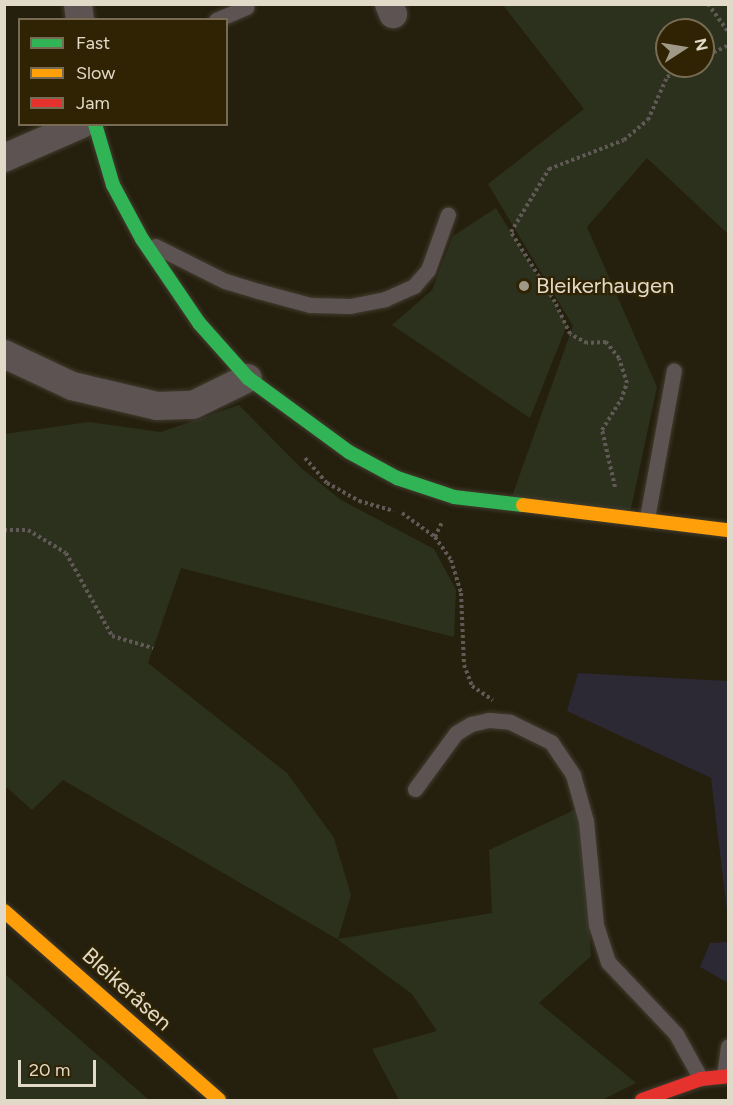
<!DOCTYPE html>
<html>
<head>
<meta charset="utf-8">
<style>
	body { margin:0 }
	#map { position:relative; width:733px; height:1105px; overflow:hidden; background:#251f0e; font-family:Figtree,sans-serif }
	div>[style] { position:absolute }
	.education>* { inset:0; background:#2c2834 }
	.green>* { inset:0; background:#2c311e }
	.path>* { height:4px; margin-top:-2px; transform-origin:0; background:repeating-linear-gradient(90deg,#615955 0 3px,transparent 0 6px) }
	.roads { filter:drop-shadow(0 0 2px #423c2e) drop-shadow(0 0 2px #423c2e) }
	.lane>* { height:15px; margin:-7.5px; padding:0 7.5px; transform-origin:7.5px; border-radius:7.5px; background:#5e5353 }
	.street>* { height:28px; margin:-14px; padding:0 14px; transform-origin:14px; border-radius:14px; background:#5e5353 }
	.fast>* { height:14px; margin:-7px; padding:0 7px; transform-origin:7px; border-radius:7px; background:#30b455 }
	.slow>* { height:14px; margin:-7px; padding:0 7px; transform-origin:7px; border-radius:7px; background:#ff9f0a }
	.jam>* { height:14px; margin:-7px; padding:0 7px; transform-origin:7px; border-radius:7px; background:#e5322d }
	.dots>* { width:16px; height:16px; translate:-50% -50%; box-sizing:border-box; border:3px solid #2f2304; border-radius:50% }
	span { translate:-50% -50%; white-space:nowrap; text-align:center; line-height:1.15; -webkit-text-stroke:4.5px #2f2304; paint-order:stroke }
	.poi-label { font-size:22px; color:#e2dac9 }
	.left { translate:0 -50%; text-align:left }
	.street-label { font-size:22px; color:#e2dac9 }
	.frame { position:absolute; inset:0; border:6px solid #e2dac9; pointer-events:none }
	.legend { position:absolute; left:18px; top:18px; width:210px; height:108px; box-sizing:border-box; background:#2f2304; border:2px solid #776c53; margin:0; padding:8px 10px; list-style:none; font-size:18px; color:#e2dac9 }
	.legend li { display:flex; align-items:center; gap:12px; height:30px }
	.legend b { width:30px; border:2px solid #776c53 }
	.north { position:absolute; left:655px; top:18px; width:60px; height:60px; box-sizing:border-box; background:#2f2304; border:2px solid #776c53; border-radius:50%; rotate:78deg; font-size:16px; font-weight:700; line-height:24px; text-align:center; color:#e2dac9 }
	.north::after { content:''; display:block; margin:auto; width:21px; height:27px; background:#a09988; clip-path:polygon(50% 0,100% 100%,50% 72%,0 100%) }
	.scale { position:absolute; left:18px; top:1060px; width:78px; height:27px; box-sizing:border-box; border:3px solid #e2dac9; border-top:0; padding-left:8px; font-size:18px; line-height:21px; white-space:nowrap; color:#e2dac9; -webkit-text-stroke:4px #2f2304; paint-order:stroke }
</style>
</head>
<body>
<div id="map">
	<div class="education">
		<div style="clip-path:polygon(578px 673px,728px 681px,728px 920px,711px 778px,567px 711px)"></div>
		<div style="clip-path:polygon(728px 942px,728px 983px,700px 967px,710px 943px)"></div>
	</div>
	<div class="green">
		<div style="clip-path:polygon(evenodd,503px 5px,728px 5px,728px 234px,647px 158px,587px 227px,657px 387px,630px 513px,510px 502px,573px 326px,488px 184px,584px 109px,503px 5px,667px 30px,703px 30px,703px 66px,667px 66px,667px 30px)"></div>
		<div style="clip-path:polygon(496px 208px,567px 325px,530px 418px,392px 325px,432px 290px,453px 236px)"></div>
		<div style="clip-path:polygon(239px 405px,301px 468px,341px 500px,434px 549px,456px 590px,454px 637px,181px 568px,148px 663px,287px 773px,334px 838px,351px 895px,338px 939px,492px 913px,489px 850px,583px 806px,591px 956px,539px 1003px,636px 1083px,602px 1100px,399px 1100px,372px 1049px,437px 1031px,412px 994px,337px 939px,63px 780px,32px 810px,5px 786px,4px 434px,89px 422px,161px 432px)"></div>
		<div style="clip-path:polygon(4px 974px,5px 974px,149px 1100px,5px 1100px)"></div>
	</div>
	<div class="path">
		<div style="left:708px;top:4px;width:34px;rotate:54deg"></div>
		<div style="left:703px;top:58px;width:28px;rotate:-27deg"></div>
		<div style="left:305px;top:458px;width:33px;rotate:49deg"></div>
		<div style="left:327px;top:483px;width:37px;rotate:29deg"></div>
		<div style="left:359px;top:501px;width:36px;rotate:16deg"></div>
		<div style="left:615px;top:487px;width:58px;rotate:-102.8deg"></div>
		<div style="left:602px;top:430px;width:36px;rotate:-58deg"></div>
		<div style="left:621px;top:400px;width:18px;rotate:-71deg"></div>
		<div style="left:627px;top:383px;width:26px;rotate:-108deg"></div>
		<div style="left:619px;top:358px;width:21px;rotate:-129deg"></div>
		<div style="left:606px;top:342px;width:19px;rotate:177deg"></div>
		<div style="left:587px;top:343px;width:19px;rotate:-152deg"></div>
		<div style="left:570px;top:334px;width:35px;rotate:-115deg"></div>
		<div style="left:555px;top:302px;width:83px;rotate:-122.2deg"></div>
		<div style="left:511px;top:232px;width:74px;rotate:-58.9deg"></div>
		<div style="left:549px;top:169px;width:80px;rotate:-21.1deg"></div>
		<div style="left:624px;top:140px;width:31px;rotate:-40deg"></div>
		<div style="left:648px;top:120px;width:47px;rotate:-66.2deg"></div>
		<div style="left:667px;top:77px;width:25px;rotate:-27deg"></div>
		<div style="left:402px;top:513px;width:41px;rotate:36deg"></div>
		<div style="left:435px;top:537px;width:28px;rotate:55deg"></div>
		<div style="left:451px;top:560px;width:34px;rotate:73deg"></div>
		<div style="left:461px;top:593px;width:72px;rotate:87.6deg"></div>
		<div style="left:464px;top:665px;width:22px;rotate:69deg"></div>
		<div style="left:472px;top:686px;width:25px;rotate:34deg"></div>
		<div style="left:4px;top:530px;width:24px"></div>
		<div style="left:28px;top:530px;width:44px;rotate:31.2deg"></div>
		<div style="left:66px;top:553px;width:95px;rotate:61deg"></div>
		<div style="left:112px;top:636px;width:43px;rotate:16.3deg"></div>
		<div style="left:435px;top:537px;width:17px;rotate:-65deg"></div>
	</div>
	<div class="roads">
		<div class="lane">
			<div style="left:216px;top:20px;width:33px;rotate:-23deg"></div>
			<div style="left:155px;top:246px;width:78px;rotate:26.6deg"></div>
			<div style="left:225px;top:281px;width:34px;rotate:17deg"></div>
			<div style="left:258px;top:291px;width:54px;rotate:15.1deg"></div>
			<div style="left:310px;top:305px;width:40px;rotate:1.4deg"></div>
			<div style="left:350px;top:306px;width:36px;rotate:-11deg"></div>
			<div style="left:385px;top:299px;width:32px;rotate:-24deg"></div>
			<div style="left:414px;top:286px;width:21px;rotate:-49deg"></div>
			<div style="left:428px;top:270px;width:59px;rotate:-70.3deg"></div>
			<div style="left:647px;top:518px;width:150px;rotate:-79.7deg"></div>
			<div style="left:415px;top:789px;width:69px;rotate:-53.8deg"></div>
			<div style="left:456px;top:733px;width:17px;rotate:-31deg"></div>
			<div style="left:471px;top:724px;width:18px;rotate:-13deg"></div>
			<div style="left:489px;top:720px;width:21px;rotate:5deg"></div>
			<div style="left:510px;top:722px;width:46px;rotate:26deg"></div>
			<div style="left:551px;top:742px;width:40px;rotate:56deg"></div>
			<div style="left:573px;top:775px;width:48px;rotate:74.2deg"></div>
			<div style="left:586px;top:821px;width:104px;rotate:84.5deg"></div>
			<div style="left:596px;top:925px;width:39px;rotate:72deg"></div>
			<div style="left:608px;top:962px;width:99px;rotate:46.6deg"></div>
			<div style="left:676px;top:1034px;width:51px;rotate:60.9deg"></div>
			<div style="left:724px;top:1075px;width:29px;rotate:-82deg"></div>
		</div>
		<div class="street">
			<div style="left:78px;top:4px;width:16px;rotate:83deg"></div>
			<div style="left:389px;top:4px;width:11px;rotate:68deg"></div>
			<div style="left:4px;top:158px;width:85px;rotate:-23.6deg"></div>
			<div style="left:4px;top:354px;width:75px;rotate:25.2deg"></div>
			<div style="left:72px;top:386px;width:87px;rotate:13.2deg"></div>
			<div style="left:157px;top:406px;width:36px;rotate:-2deg"></div>
			<div style="left:193px;top:405px;width:61px;rotate:-26.1deg"></div>
		</div>
		<div class="fast">
			<div style="left:95px;top:124px;width:64px;rotate:73.6deg"></div>
			<div style="left:113px;top:185px;width:61px;rotate:61.8deg"></div>
			<div style="left:142px;top:239px;width:102px;rotate:55.8deg"></div>
			<div style="left:199px;top:323px;width:74px;rotate:48.3deg"></div>
			<div style="left:248px;top:378px;width:125px;rotate:36.2deg"></div>
			<div style="left:349px;top:452px;width:55px;rotate:28.4deg"></div>
			<div style="left:397px;top:478px;width:60px;rotate:18.4deg"></div>
			<div style="left:454px;top:497px;width:69px;rotate:6.6deg"></div>
		</div>
		<div class="slow">
			<div style="left:523px;top:505px;width:207px;rotate:7deg"></div>
			<div style="left:4px;top:911px;width:286px;rotate:41.3deg"></div>
		</div>
		<div class="jam">
			<div style="left:642px;top:1100px;width:63px;rotate:-19.6deg"></div>
			<div style="left:701px;top:1079px;width:27px;rotate:-6deg"></div>
		</div>
	</div>
	<div class="dots">
		<div style="left:524px;top:286px;background:#a09988"></div>
	</div>
	<div class="poi-label">
		<span class="left" style="left:536px;top:286px">Bleikerhaugen</span>
	</div>
	<div class="street-label">
		<span style="left:127px;top:989px;rotate:42deg">Bleikeråsen</span>
	</div>
	<div class="frame"></div>
	<ul class="legend">
	<li><b style="height:8px;background:#30b455"></b>Fast</li>
	<li><b style="height:8px;background:#ff9f0a"></b>Slow</li>
	<li><b style="height:8px;background:#e5322d"></b>Jam</li>
	</ul>
	<div class="north">N</div>
	<div class="scale">20 m</div>
</div>
</body>
</html>
